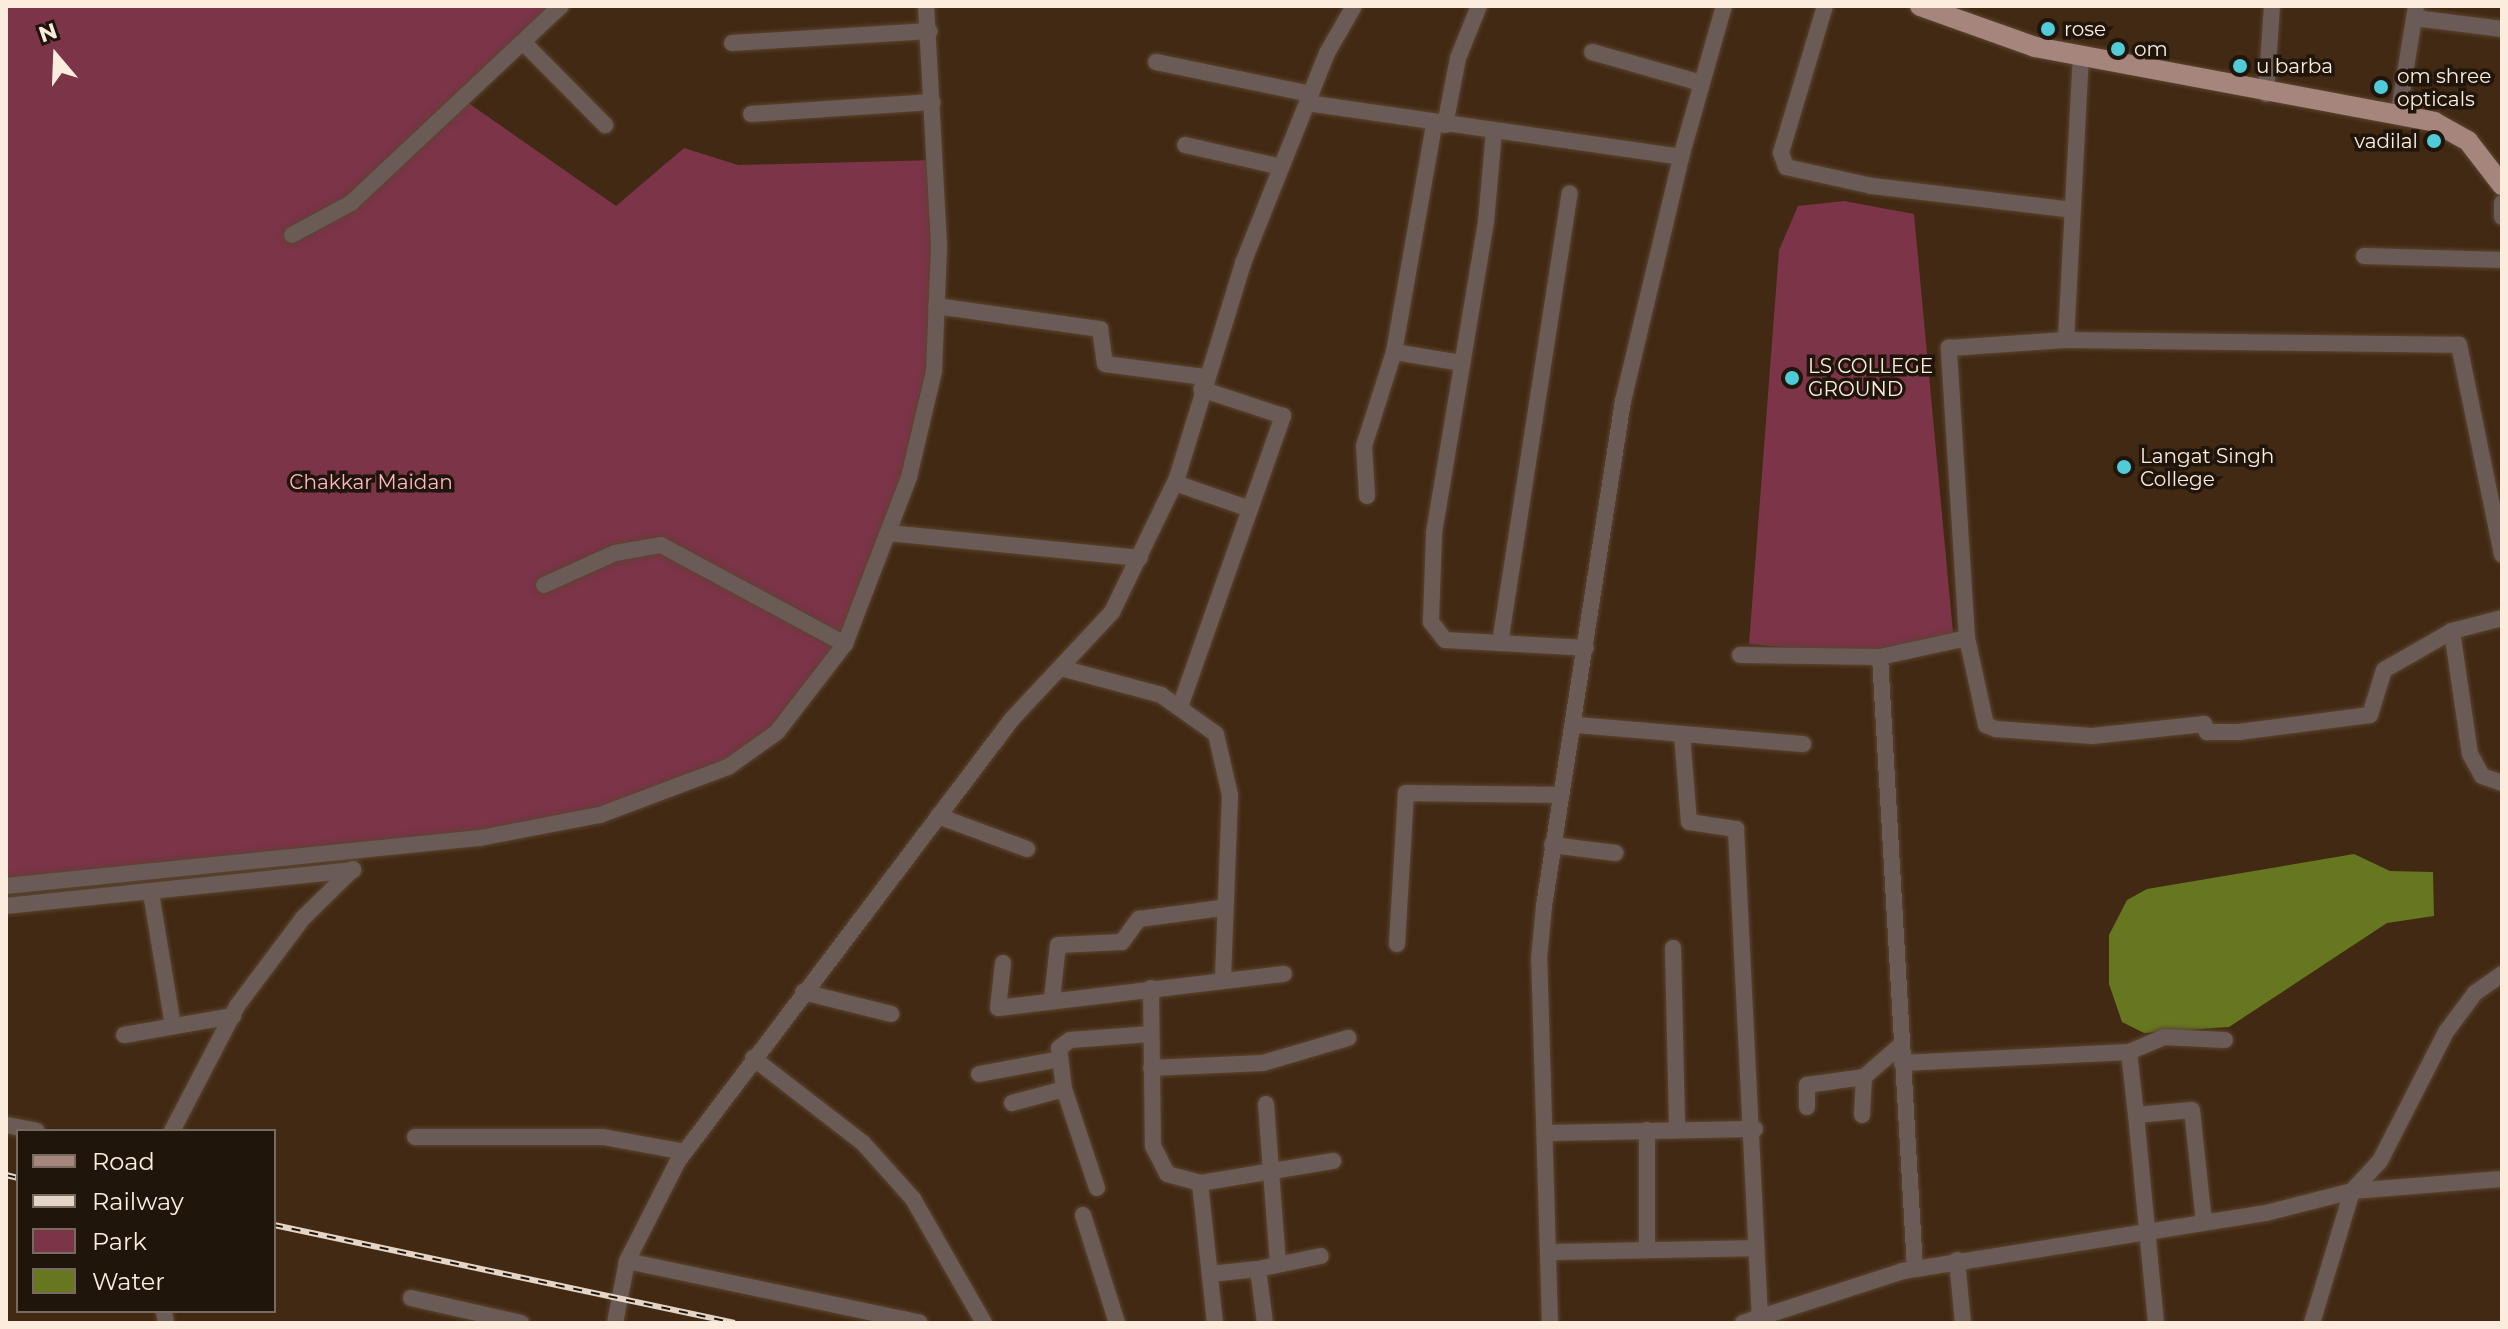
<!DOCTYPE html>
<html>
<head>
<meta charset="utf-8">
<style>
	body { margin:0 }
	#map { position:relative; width:2508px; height:1329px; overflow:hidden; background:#412913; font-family:Montserrat,sans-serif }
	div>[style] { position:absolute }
	.green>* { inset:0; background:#7b3448 }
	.water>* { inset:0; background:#66771f }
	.roads { filter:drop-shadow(0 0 2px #5b442f) drop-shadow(0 0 2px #5b442f) }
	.minor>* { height:16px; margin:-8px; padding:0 8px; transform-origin:8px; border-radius:8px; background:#6b5b57 }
	.major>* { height:20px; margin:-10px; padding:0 10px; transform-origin:10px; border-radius:10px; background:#a6857d }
	.rail>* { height:6px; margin-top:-3px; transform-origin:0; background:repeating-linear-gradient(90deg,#1f150b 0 9px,#e5d5c6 0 18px); box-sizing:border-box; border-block:2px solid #e5d5c6 }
	.dots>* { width:22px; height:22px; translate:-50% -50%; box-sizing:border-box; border:4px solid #1f150b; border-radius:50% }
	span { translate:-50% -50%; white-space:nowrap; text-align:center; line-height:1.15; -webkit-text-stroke:7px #1f150b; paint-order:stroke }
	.poi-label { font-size:20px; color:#fbecde }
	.left { translate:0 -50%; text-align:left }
	.right { translate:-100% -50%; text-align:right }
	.park-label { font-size:20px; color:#feb6c6 }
	.frame { position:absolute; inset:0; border:8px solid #fbecde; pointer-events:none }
	.legend { position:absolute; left:16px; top:1129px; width:260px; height:184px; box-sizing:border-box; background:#1f150b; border:2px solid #776b5f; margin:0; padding:10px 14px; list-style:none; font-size:24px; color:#fbecde }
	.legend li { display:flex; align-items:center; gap:16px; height:40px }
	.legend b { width:40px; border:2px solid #776b5f }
	.north { position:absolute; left:16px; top:16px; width:80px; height:80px; -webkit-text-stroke:6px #1f150b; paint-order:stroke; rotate:341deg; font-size:22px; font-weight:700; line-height:32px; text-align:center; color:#fbecde }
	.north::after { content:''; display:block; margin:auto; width:28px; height:36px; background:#fbecde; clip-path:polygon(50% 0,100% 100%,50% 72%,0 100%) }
</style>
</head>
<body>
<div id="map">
	<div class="green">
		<div style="clip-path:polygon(6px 6px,556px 6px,464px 100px,616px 206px,684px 148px,738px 165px,935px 160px,934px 371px,909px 477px,845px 644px,777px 732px,663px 794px,480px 838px,6px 886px)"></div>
		<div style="clip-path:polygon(1844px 201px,1914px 214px,1954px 643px,1853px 653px,1749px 644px,1779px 250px,1798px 206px)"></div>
	</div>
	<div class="water">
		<div style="clip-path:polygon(2354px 854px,2390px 871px,2433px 872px,2434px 916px,2387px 923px,2229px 1027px,2144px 1033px,2122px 1022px,2109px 984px,2109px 935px,2127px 900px,2147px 889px)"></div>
	</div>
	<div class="roads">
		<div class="minor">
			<div style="left:1825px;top:6px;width:153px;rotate:106.7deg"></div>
			<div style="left:1781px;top:153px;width:15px;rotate:70deg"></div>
			<div style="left:1786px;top:167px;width:88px;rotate:12.5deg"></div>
			<div style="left:1872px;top:186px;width:202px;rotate:6.8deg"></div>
			<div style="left:2415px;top:18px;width:88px;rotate:7.2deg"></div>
			<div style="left:523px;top:42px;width:117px;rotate:45.3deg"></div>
			<div style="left:732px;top:43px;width:198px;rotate:-3.5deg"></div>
			<div style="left:1592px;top:52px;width:109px;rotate:15.9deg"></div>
			<div style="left:1156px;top:62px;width:158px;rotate:11.7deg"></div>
			<div style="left:2266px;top:94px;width:88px;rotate:-86.1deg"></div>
			<div style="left:1307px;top:103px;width:378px;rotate:8.2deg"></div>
			<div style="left:1681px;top:157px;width:157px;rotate:-74.1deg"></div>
			<div style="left:751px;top:114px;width:182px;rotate:-3.8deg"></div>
			<div style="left:2398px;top:116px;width:111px;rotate:-80.7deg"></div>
			<div style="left:1445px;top:125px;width:68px;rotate:-79deg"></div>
			<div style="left:1458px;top:58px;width:56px;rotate:-68deg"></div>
			<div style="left:1494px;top:131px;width:91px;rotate:95deg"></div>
			<div style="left:1486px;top:222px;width:316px;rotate:99.5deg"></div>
			<div style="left:1434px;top:534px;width:88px;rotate:92deg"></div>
			<div style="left:1431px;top:622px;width:23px;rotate:52deg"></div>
			<div style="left:1445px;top:640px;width:141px;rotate:3.2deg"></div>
			<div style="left:1185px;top:145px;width:99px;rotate:12.8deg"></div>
			<div style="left:2502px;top:203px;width:14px;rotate:90deg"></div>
			<div style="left:292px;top:235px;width:67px;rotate:-28.5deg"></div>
			<div style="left:351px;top:203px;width:288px;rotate:-43.2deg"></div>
			<div style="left:2364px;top:256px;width:138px;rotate:1.7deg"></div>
			<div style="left:936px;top:306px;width:166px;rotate:8deg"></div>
			<div style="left:1100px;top:329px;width:35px;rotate:82deg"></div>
			<div style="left:1105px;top:364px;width:100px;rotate:7.5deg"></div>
			<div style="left:2066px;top:340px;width:283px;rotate:-87deg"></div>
			<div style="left:1394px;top:352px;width:69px;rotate:9.2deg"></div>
			<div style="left:1175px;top:483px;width:79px;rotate:19.1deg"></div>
			<div style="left:1367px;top:496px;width:50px;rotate:-93.4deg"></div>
			<div style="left:1364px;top:446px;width:99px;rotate:-72.3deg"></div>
			<div style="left:1394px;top:352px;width:230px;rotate:-80deg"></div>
			<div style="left:889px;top:533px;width:252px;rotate:5.7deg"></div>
			<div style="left:544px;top:585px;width:78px;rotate:-24.3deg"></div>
			<div style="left:615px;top:553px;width:47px;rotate:-9.9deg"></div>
			<div style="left:661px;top:545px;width:209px;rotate:28.3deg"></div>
			<div style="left:2452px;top:631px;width:124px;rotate:81.7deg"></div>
			<div style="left:2470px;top:754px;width:25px;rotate:61deg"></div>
			<div style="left:2482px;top:776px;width:21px;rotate:19deg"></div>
			<div style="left:1967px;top:638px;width:291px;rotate:-93.6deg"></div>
			<div style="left:1949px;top:348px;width:117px;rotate:-3.9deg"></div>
			<div style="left:2066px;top:340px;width:393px;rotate:0.7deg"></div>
			<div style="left:2459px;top:345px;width:214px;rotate:78.4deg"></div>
			<div style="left:1500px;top:643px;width:455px;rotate:-81.2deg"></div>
			<div style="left:1740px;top:655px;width:140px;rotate:0.8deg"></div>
			<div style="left:1061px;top:668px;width:104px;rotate:15.1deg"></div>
			<div style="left:1161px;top:695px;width:67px;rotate:35.3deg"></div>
			<div style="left:1216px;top:734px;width:63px;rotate:77.1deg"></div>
			<div style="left:1230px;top:795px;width:185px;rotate:92.2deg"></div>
			<div style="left:1181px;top:704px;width:306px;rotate:-70.5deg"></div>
			<div style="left:1283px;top:416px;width:86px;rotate:-161.8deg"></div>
			<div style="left:1576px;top:725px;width:228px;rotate:4.8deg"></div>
			<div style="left:1682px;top:734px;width:88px;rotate:85.5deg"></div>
			<div style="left:1689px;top:822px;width:48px;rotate:8.5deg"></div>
			<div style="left:1736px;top:829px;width:490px;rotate:87.2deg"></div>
			<div style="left:938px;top:816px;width:95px;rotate:20.3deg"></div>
			<div style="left:1552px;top:845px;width:64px;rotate:7.2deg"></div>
			<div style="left:6px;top:886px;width:476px;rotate:-5.8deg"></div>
			<div style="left:480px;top:838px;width:122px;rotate:-10.9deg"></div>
			<div style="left:600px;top:815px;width:137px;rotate:-20.6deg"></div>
			<div style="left:728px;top:767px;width:60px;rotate:-35.5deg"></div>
			<div style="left:777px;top:732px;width:111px;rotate:-52.3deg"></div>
			<div style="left:845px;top:644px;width:179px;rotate:-69deg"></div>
			<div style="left:909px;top:477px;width:109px;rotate:-76.7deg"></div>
			<div style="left:934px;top:371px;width:126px;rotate:-87.7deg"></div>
			<div style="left:939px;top:245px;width:239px;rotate:-93.1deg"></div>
			<div style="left:151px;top:893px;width:135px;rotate:80.6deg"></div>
			<div style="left:6px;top:906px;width:349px;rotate:-5.9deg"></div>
			<div style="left:1397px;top:944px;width:151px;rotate:-86.6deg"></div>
			<div style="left:1406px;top:793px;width:155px;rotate:0.7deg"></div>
			<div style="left:1673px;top:948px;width:181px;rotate:88.7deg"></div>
			<div style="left:1003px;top:963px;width:45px;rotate:96.3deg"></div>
			<div style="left:998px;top:1008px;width:288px;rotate:-6.8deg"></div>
			<div style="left:1151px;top:988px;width:158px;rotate:89.3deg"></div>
			<div style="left:1153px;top:1146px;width:31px;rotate:63deg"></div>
			<div style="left:1167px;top:1174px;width:34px;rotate:15deg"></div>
			<div style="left:1200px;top:1183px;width:141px;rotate:83.9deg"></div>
			<div style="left:803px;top:992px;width:91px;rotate:14deg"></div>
			<div style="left:1052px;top:999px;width:54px;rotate:-83.7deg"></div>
			<div style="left:1058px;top:945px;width:64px;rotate:-2.7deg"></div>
			<div style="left:1122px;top:942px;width:29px;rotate:-54deg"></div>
			<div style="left:1139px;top:919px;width:83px;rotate:-7.6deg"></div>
			<div style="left:124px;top:1035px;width:111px;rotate:-9.9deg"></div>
			<div style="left:2129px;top:1052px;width:63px;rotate:83.7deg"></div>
			<div style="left:2136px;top:1115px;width:56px;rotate:-5.1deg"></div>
			<div style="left:2192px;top:1110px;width:113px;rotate:83.9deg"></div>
			<div style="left:753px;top:1058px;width:139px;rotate:37.7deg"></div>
			<div style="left:863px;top:1143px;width:75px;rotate:48.2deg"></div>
			<div style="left:913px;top:1199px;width:143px;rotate:60.2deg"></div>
			<div style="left:1902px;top:1063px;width:227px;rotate:-2.8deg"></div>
			<div style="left:2129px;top:1052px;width:38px;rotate:-23deg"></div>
			<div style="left:2164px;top:1037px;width:61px;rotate:2.8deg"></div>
			<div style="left:1151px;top:1068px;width:112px;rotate:-2.6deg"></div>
			<div style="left:1263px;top:1063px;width:89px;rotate:-16.4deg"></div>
			<div style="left:979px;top:1074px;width:82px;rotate:-10.5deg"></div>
			<div style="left:1012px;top:1103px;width:54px;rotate:-15.1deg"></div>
			<div style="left:1266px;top:1104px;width:161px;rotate:85.7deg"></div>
			<div style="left:1807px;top:1107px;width:22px;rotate:-90deg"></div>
			<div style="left:1807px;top:1085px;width:58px;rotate:-8deg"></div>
			<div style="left:1864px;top:1077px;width:49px;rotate:-40.9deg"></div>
			<div style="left:1862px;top:1115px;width:38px;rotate:-87deg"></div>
			<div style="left:2136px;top:1115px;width:209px;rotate:84.5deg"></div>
			<div style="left:6px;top:1125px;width:31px;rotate:11deg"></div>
			<div style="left:172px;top:1131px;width:141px;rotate:-62.5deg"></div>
			<div style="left:237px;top:1006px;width:110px;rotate:-53.1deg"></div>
			<div style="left:303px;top:918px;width:70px;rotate:-44.4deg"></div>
			<div style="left:1546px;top:1133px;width:209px;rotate:-1.1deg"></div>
			<div style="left:415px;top:1137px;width:188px"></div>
			<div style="left:603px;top:1137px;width:83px;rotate:10.4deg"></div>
			<div style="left:1200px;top:1183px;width:135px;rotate:-9.4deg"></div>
			<div style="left:1097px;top:1188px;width:104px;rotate:-108.4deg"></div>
			<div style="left:1064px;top:1089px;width:41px;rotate:-97deg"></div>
			<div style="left:1059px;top:1048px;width:14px;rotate:-36deg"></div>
			<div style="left:1070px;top:1040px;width:81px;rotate:-4.2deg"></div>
			<div style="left:1083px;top:1215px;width:113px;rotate:72.5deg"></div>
			<div style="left:1647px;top:1250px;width:120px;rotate:-90deg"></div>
			<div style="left:1549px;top:1252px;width:206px;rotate:-1.1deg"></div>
			<div style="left:1957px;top:1260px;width:63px;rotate:84.6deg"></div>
			<div style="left:627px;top:1261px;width:299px;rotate:11.9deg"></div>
			<div style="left:1915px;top:1269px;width:613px;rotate:-93.27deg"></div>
			<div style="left:1880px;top:657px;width:89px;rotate:-12.3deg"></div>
			<div style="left:1967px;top:638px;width:89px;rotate:77.7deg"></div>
			<div style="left:1986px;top:725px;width:11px;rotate:22deg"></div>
			<div style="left:1996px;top:729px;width:96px;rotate:4.2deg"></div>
			<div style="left:2092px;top:736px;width:113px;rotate:-6.1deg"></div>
			<div style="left:2204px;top:724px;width:9px;rotate:69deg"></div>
			<div style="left:2207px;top:732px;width:32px"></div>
			<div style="left:2239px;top:732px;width:132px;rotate:-7.4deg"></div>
			<div style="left:2370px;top:715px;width:47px;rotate:-72.7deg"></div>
			<div style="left:2384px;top:670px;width:78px;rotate:-29.8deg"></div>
			<div style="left:2452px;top:631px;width:52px;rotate:-14.6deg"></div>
			<div style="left:1210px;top:1274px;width:48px;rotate:-5.9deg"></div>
			<div style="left:411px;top:1298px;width:113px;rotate:12.8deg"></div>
			<div style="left:164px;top:1311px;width:12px;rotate:81deg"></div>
			<div style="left:615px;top:1323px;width:63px;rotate:-79deg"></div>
			<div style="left:627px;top:1261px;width:112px;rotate:-63deg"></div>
			<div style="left:678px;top:1161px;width:554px;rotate:-52.92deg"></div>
			<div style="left:1012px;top:719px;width:146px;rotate:-46.9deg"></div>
			<div style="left:1112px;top:612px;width:149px;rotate:-64.1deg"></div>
			<div style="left:1177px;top:478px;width:225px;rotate:-72.9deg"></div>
			<div style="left:1243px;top:263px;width:226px;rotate:-68.2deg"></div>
			<div style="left:1327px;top:53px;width:54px;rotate:-60.1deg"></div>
			<div style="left:1265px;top:1323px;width:54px;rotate:-97.4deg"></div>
			<div style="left:1258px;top:1269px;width:64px;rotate:-11.7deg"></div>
			<div style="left:1550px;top:1323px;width:364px;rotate:-91.7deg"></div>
			<div style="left:1539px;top:959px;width:53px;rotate:-84.6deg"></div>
			<div style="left:1544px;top:906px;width:511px;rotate:-81.11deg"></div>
			<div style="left:1623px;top:401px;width:251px;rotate:-76.6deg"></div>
			<div style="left:1743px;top:1323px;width:168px;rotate:-18deg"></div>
			<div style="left:1903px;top:1271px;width:368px;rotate:-9.1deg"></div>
			<div style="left:2266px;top:1213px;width:89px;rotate:-14.3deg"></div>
			<div style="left:2352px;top:1191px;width:41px;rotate:-47deg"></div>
			<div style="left:2380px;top:1161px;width:145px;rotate:-62.9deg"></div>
			<div style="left:2446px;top:1032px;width:49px;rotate:-53.4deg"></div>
			<div style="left:2475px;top:993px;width:33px;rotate:-35deg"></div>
			<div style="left:2312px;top:1323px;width:138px;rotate:-73.1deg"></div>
			<div style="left:2352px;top:1191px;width:150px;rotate:-4.6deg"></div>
		</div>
		<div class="major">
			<div style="left:1920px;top:6px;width:122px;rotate:19.6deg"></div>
			<div style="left:2035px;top:47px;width:406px;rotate:10.6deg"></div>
			<div style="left:2434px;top:122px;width:39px;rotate:29deg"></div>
			<div style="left:2468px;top:141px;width:56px;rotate:52.3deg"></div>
		</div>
	</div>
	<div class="rail">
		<div style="left:6px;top:1175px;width:12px;rotate:14deg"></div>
		<div style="left:274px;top:1225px;width:471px;rotate:12deg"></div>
	</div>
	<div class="dots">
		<div style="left:2048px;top:29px;background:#52cbd9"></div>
		<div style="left:2118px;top:49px;background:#52cbd9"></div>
		<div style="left:2240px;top:66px;background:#52cbd9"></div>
		<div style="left:2381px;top:87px;background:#52cbd9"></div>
		<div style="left:2434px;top:141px;background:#52cbd9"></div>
		<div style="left:1792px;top:378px;background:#52cbd9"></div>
		<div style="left:2124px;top:467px;background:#52cbd9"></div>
	</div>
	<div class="poi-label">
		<span class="left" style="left:2064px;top:29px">rose</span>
		<span class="left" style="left:2134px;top:49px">om</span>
		<span class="left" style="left:2256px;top:66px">u barba</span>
		<span class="left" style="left:2397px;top:88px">om shree<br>opticals</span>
		<span class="right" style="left:2418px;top:141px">vadilal</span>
		<span class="left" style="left:1808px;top:378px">LS COLLEGE<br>GROUND</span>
		<span class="left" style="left:2140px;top:468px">Langat Singh<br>College</span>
	</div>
	<div class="park-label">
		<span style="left:371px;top:482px">Chakkar Maidan</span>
	</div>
	<div class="frame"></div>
	<ul class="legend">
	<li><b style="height:10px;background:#a6857d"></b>Road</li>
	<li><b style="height:10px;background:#e5d5c6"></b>Railway</li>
	<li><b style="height:22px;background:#7b3448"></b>Park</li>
	<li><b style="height:22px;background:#66771f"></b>Water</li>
	</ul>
	<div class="north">N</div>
</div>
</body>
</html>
